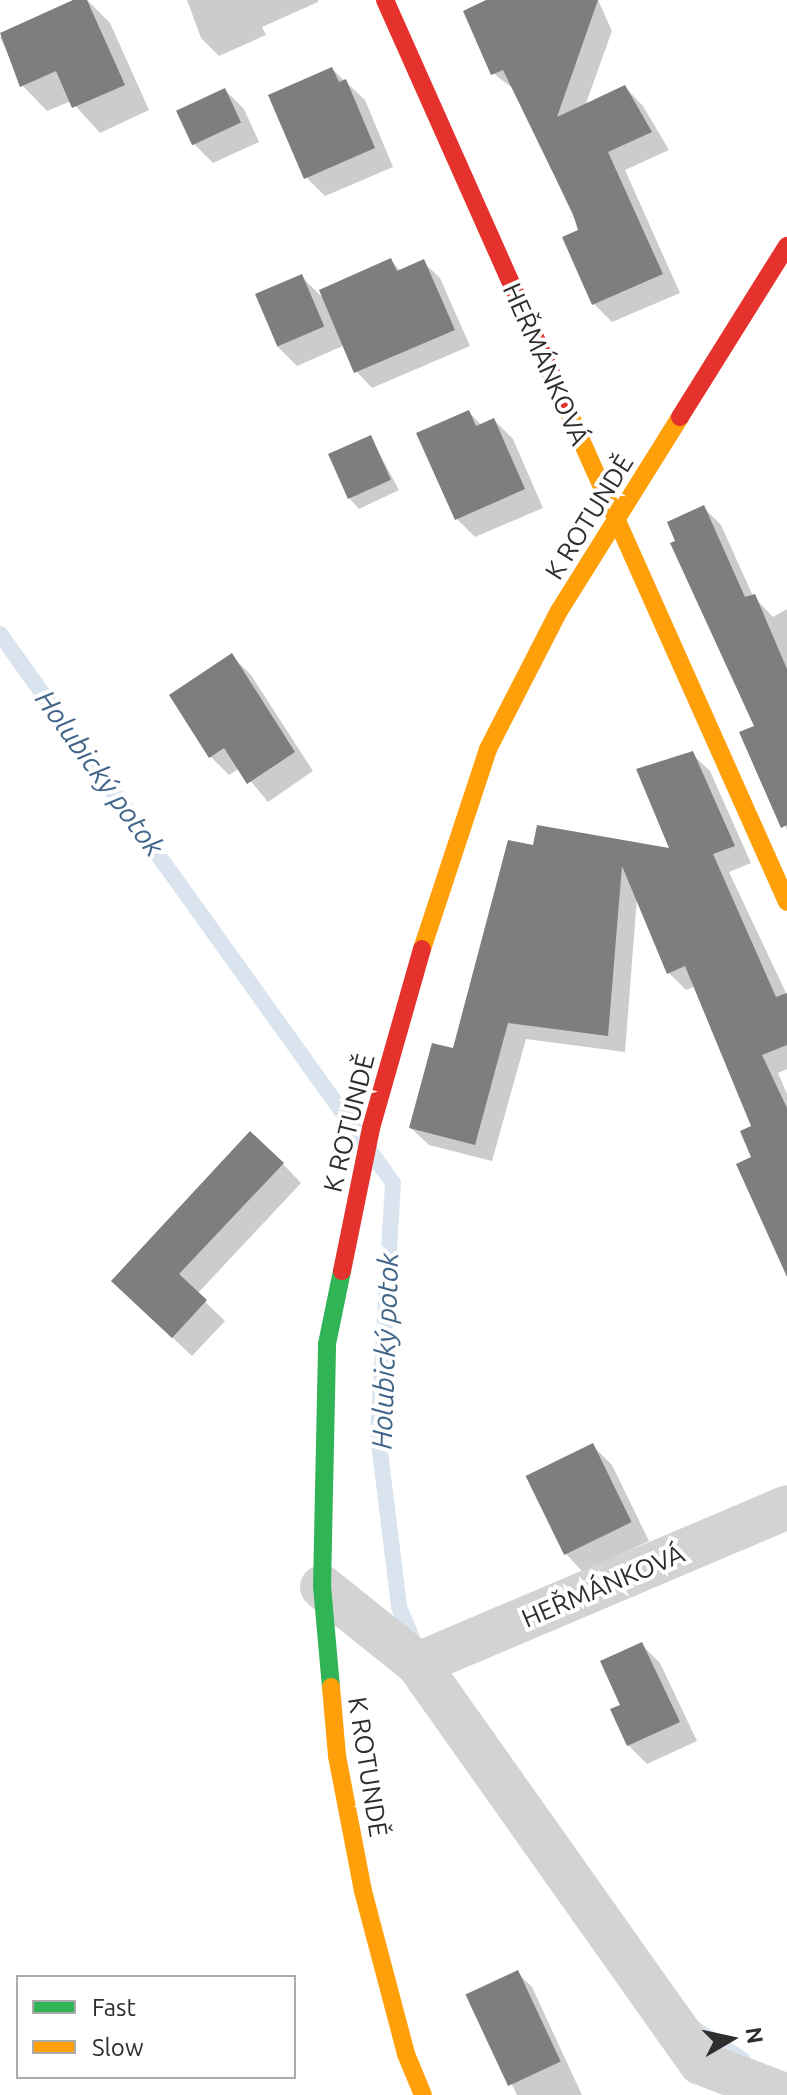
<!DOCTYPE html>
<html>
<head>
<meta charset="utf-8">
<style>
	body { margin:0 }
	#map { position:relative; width:787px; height:2095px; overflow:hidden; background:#fff; font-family:Ubuntu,sans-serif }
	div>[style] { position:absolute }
	.shadow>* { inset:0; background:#0003 }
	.stream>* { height:16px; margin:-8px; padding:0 8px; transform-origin:8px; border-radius:8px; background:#dae4ef }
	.building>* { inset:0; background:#7e7e7e; transform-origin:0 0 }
	.street>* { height:44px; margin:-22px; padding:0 22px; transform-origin:22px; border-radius:22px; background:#d3d3d3 }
	.fast>* { height:18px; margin:-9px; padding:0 9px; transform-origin:9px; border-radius:9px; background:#30b455 }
	.slow>* { height:18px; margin:-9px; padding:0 9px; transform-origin:9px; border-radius:9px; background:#ff9f0a }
	.jam>* { height:18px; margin:-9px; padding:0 9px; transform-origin:9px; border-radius:9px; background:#e5322d }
	span { translate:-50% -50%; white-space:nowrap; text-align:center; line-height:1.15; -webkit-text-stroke:8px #fff; paint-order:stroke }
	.street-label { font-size:26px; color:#2e2e2e }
	.water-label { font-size:28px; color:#426689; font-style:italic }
	.legend { position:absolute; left:16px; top:1975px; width:280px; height:104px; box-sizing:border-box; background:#fff; border:2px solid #ababab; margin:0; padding:10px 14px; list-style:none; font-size:24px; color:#2e2e2e }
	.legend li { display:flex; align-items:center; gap:16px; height:40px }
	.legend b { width:40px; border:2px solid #ababab }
	.north { position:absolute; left:691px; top:1999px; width:80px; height:80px; -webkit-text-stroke:6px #fff; paint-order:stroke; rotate:81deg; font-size:22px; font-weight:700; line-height:32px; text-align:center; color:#2e2e2e }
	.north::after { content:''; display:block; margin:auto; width:28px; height:36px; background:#2e2e2e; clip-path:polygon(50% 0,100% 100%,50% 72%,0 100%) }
</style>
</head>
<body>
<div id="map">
	<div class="shadow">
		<div style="clip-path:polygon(78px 0,87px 0,110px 23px,149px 110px,100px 133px,71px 101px,47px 111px,22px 85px,0 37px)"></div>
		<div style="clip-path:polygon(187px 0,318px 0,318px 2px,262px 27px,266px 35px,219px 56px,201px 38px)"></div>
		<div style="clip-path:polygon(491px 0,598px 0,612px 31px,585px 106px,625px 87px,643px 106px,669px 150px,625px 170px,680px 293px,612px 322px,594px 304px,580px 231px,515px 90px,493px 73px)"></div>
		<div style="clip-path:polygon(332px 69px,365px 100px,393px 167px,325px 196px,306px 177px)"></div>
		<div style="clip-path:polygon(225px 90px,244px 109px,259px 142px,213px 163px,194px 144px)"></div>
		<div style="clip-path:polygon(391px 261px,401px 271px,423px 262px,440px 278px,470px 346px,372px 388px,356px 371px,345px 345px,297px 366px,278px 347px,301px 276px,325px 300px)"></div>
		<div style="clip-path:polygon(469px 412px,482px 426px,494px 420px,513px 439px,543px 508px,475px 537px,456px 518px)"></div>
		<div style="clip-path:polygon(371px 438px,399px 490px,359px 509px,350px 499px)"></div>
		<div style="clip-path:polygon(704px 508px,721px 525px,753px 596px,773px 617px,787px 609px,787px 831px)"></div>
		<div style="clip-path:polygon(232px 656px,251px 675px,313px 771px,268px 802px,240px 768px,229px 775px,210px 756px)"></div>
		<div style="clip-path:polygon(692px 754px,710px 771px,751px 863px,729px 872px,787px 995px,787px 1069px,778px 1073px,787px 1094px,787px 1247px,754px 1158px,754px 1126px,696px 986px,686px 990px,669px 973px,637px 898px,625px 1052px,526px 1039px,492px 1161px,429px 1145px,411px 1128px,455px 1051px,534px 847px,672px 851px,638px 770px)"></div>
		<div style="clip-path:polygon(283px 1164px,301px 1183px,197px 1294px,225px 1321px,192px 1356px,132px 1299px)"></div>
		<div style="clip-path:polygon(593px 1446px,612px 1465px,649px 1541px,583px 1572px,565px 1553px)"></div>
		<div style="clip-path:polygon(641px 1644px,660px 1663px,697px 1741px,647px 1764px,628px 1745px,623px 1706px)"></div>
		<div style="clip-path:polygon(518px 1973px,532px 1987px,582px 2095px,517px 2095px,469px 1996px)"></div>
	</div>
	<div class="stream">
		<div style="left:0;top:634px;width:675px;rotate:54.4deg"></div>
		<div style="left:393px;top:1183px;width:252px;rotate:93.4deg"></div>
		<div style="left:378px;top:1435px;width:173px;rotate:83deg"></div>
		<div style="left:399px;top:1607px;width:41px;rotate:67.2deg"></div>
		<div style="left:695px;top:2029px;width:57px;rotate:32.9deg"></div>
	</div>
	<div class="building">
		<div style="clip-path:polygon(73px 0,87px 0,125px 85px,72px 108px,56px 71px,20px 87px,0 33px)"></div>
		<div style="clip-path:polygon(486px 0,598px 0,557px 117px,625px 85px,652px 132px,608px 152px,663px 274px,592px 305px,562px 237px,578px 230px,573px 214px,503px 70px,491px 75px,463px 11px)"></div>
		<div style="clip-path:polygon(332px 67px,339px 82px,346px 79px,375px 148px,304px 179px,268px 95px)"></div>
		<div style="left:225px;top:88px;width:38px;height:54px;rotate:65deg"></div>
		<div style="clip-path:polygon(391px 258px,397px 271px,424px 259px,455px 330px,354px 373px,319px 290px)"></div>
		<div style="left:302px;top:274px;width:57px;height:51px;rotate:67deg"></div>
		<div style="clip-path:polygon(469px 410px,476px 426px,494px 418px,525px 489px,455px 520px,416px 433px)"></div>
		<div style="left:371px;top:435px;width:49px;height:47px;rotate:66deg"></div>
		<div style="clip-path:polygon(704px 505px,745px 597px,755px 594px,787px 669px,787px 825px,781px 828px,739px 732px,754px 726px,670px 543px,675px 541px,667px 522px)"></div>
		<div style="clip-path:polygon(232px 653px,295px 752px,247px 784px,224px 748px,209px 758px,169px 695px)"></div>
		<div style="clip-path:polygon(693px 751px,735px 846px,713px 854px,776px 997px,787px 993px,787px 1045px,762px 1055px,787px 1108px,787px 1277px,736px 1164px,751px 1157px,740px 1131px,751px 1126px,685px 966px,667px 974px,622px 866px,608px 1036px,508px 1023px,475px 1145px,409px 1128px,432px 1043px,453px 1048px,508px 840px,533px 845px,537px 825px,669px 848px,636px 769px)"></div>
		<div style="clip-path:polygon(250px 1131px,284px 1163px,179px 1274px,207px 1300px,172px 1338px,111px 1281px)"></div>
		<div style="left:593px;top:1443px;width:88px;height:75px;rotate:64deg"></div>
		<div style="clip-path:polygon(642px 1642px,680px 1722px,627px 1746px,610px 1709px,620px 1705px,600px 1661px)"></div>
		<div style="left:518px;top:1970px;width:101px;height:58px;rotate:65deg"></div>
	</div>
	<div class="street">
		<div style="left:322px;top:1587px;width:123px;rotate:38.7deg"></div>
		<div style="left:418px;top:1664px;width:489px;rotate:54.7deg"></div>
		<div style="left:701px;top:2063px;width:90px;rotate:20.9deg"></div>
		<div style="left:418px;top:1664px;width:401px;rotate:-23deg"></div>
	</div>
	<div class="fast">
		<div style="left:331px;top:1687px;width:100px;rotate:-95.1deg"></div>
		<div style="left:322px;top:1587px;width:243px;rotate:-88.8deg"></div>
		<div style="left:327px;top:1344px;width:75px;rotate:-78.4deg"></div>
	</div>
	<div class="slow">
		<div style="left:565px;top:404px;width:545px;rotate:65.97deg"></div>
		<div style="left:422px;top:949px;width:211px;rotate:-71.7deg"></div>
		<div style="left:488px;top:749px;width:155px;rotate:-62.8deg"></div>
		<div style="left:559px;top:611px;width:229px;rotate:-58deg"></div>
		<div style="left:331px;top:1687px;width:69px;rotate:85deg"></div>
		<div style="left:337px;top:1756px;width:137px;rotate:79.1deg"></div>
		<div style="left:363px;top:1891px;width:169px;rotate:75.2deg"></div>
		<div style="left:406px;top:2054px;width:44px;rotate:67.5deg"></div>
	</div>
	<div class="jam">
		<div style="left:385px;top:0;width:442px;rotate:66deg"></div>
		<div style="left:680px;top:417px;width:202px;rotate:-58deg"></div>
		<div style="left:342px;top:1271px;width:146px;rotate:-78.5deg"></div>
		<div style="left:371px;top:1128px;width:186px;rotate:-74.1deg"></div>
	</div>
	<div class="street-label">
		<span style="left:546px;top:364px;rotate:66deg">HEŘMÁNKOVÁ</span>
		<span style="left:589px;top:517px;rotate:-58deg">K ROTUNDĚ</span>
		<span style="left:349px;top:1123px;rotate:-76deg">K ROTUNDĚ</span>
		<span style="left:603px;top:1586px;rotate:-23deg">HEŘMÁNKOVÁ</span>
		<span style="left:368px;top:1767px;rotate:81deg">K ROTUNDĚ</span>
	</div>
	<div class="water-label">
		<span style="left:100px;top:773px;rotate:54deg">Holubický potok</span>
		<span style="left:385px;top:1351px;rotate:-88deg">Holubický potok</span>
	</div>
	<ul class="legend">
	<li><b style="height:10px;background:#30b455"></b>Fast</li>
	<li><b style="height:10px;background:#ff9f0a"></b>Slow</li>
	</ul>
	<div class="north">N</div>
</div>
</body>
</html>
